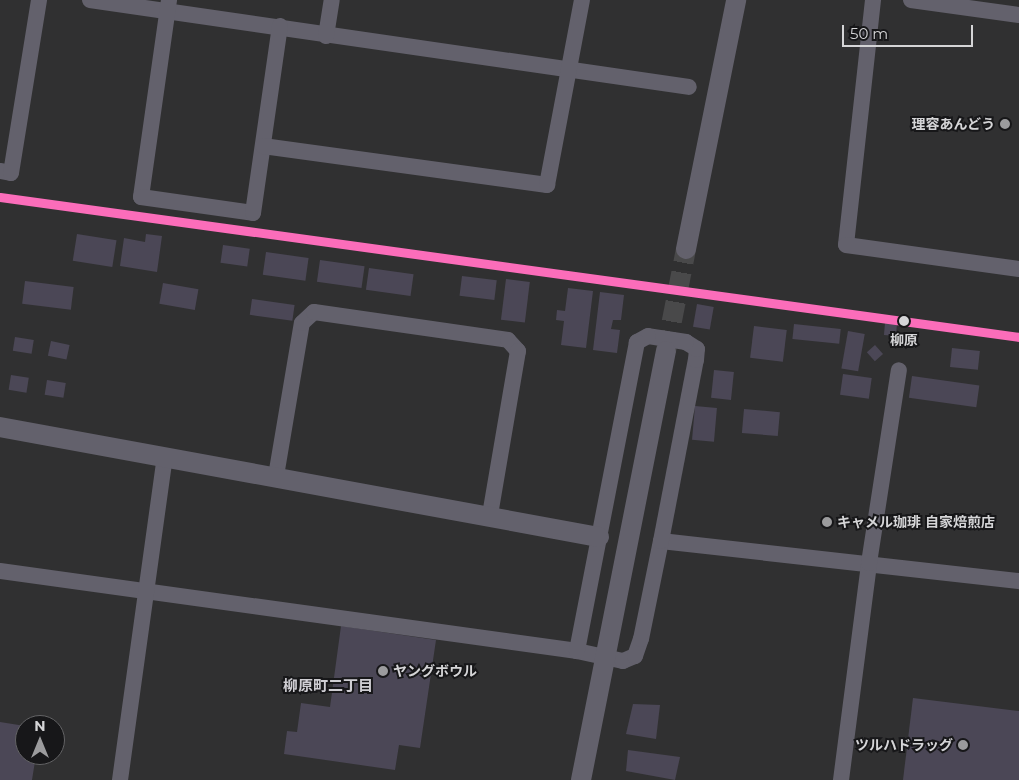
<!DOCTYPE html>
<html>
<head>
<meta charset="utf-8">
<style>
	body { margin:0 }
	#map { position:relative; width:1019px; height:780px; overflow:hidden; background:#303031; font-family:Montserrat,"Noto Sans JP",sans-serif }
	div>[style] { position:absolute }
	.building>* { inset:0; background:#4b4756; transform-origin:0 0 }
	.tertiary-tunnel>* { height:20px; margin-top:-10px; transform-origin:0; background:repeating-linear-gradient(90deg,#49494a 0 20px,transparent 0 30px) }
	.minor>* { height:16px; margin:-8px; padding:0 8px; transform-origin:8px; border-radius:8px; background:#63616c }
	.tertiary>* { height:20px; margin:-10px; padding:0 10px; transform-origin:10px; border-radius:10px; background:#63616c }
	.rail-1>* { height:9px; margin:-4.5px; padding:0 4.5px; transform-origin:4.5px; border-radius:4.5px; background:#fb6dba }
	.dots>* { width:14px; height:14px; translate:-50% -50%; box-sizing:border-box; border:2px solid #171719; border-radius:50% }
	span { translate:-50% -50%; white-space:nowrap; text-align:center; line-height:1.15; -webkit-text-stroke:4px #171719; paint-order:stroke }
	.poi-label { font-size:14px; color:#d5d5d7; font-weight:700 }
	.right { translate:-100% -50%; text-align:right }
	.left { translate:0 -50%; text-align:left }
	.stop-label { font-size:14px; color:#d5d5d7; font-weight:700 }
	.neighbourhood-label { font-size:15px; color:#cfced3; font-weight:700 }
	.north { position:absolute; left:15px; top:715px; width:50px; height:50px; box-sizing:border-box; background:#171719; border:1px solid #636365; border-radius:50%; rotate:0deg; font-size:14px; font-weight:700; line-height:20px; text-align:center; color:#d5d5d7 }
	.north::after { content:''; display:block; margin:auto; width:18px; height:22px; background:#9b9b9d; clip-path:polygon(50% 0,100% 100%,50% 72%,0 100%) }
	.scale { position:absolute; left:842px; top:25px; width:131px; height:22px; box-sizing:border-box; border:2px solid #d5d5d7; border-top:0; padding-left:6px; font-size:15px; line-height:18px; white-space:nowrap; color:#d5d5d7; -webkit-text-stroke:4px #171719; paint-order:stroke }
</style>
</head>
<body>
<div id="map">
	<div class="building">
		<div style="left:77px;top:234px;width:40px;height:27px;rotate:9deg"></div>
		<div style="clip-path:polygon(146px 234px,162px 236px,157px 272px,120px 266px,124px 238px,145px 242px)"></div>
		<div style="left:223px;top:245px;width:27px;height:18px;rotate:8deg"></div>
		<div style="left:266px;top:252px;width:43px;height:23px;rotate:8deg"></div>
		<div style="left:320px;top:260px;width:45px;height:22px;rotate:8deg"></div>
		<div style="left:369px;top:268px;width:45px;height:22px;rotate:8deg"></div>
		<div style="left:462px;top:276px;width:35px;height:20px;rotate:7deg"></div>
		<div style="left:506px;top:279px;width:24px;height:41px;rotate:7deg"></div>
		<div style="left:25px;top:281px;width:49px;height:23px;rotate:7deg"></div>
		<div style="left:163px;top:283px;width:36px;height:21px;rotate:10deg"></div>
		<div style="clip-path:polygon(568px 288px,593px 291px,586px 348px,561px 345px,564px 321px,556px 320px,557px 310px,565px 311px)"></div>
		<div style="clip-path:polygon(600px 292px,624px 295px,621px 320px,613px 320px,611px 329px,620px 330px,617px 353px,593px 350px)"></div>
		<div style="left:252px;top:299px;width:43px;height:16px;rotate:8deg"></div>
		<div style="left:697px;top:304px;width:17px;height:23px;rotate:10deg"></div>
		<div style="left:885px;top:323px;width:12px;height:12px;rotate:5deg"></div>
		<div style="left:794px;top:324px;width:47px;height:15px;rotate:6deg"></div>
		<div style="left:754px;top:326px;width:33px;height:32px;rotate:7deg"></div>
		<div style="left:848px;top:331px;width:17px;height:38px;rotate:10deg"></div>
		<div style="left:15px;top:337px;width:19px;height:14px;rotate:9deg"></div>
		<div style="left:51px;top:341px;width:19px;height:15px;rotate:12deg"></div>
		<div style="left:875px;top:345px;width:12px;height:11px;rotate:48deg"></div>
		<div style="left:952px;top:348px;width:28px;height:19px;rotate:6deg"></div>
		<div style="left:714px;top:370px;width:20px;height:28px;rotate:6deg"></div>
		<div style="left:843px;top:374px;width:29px;height:21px;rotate:8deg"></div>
		<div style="left:11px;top:375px;width:18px;height:15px;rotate:9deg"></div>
		<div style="left:912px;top:376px;width:68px;height:22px;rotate:8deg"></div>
		<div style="left:47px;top:380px;width:19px;height:15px;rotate:9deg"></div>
		<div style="left:695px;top:406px;width:22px;height:34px;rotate:5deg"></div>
		<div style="left:744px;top:409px;width:36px;height:24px;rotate:5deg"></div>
		<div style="clip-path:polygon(341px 626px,436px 640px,420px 748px,399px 745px,395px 770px,284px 754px,287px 731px,297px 732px,301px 703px,330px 707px)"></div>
		<div style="clip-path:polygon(913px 698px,1019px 711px,1019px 780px,903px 780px)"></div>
		<div style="clip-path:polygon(633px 704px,660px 705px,656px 739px,626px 734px)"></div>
		<div style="clip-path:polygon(0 722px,25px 726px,25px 755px,36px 755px,32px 780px,0 780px)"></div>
		<div style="clip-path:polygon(628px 750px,680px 757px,675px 780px,626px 771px)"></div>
	</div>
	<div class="tertiary-tunnel">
		<div style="left:666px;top:351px;width:104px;rotate:-78.9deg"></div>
	</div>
	<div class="minor">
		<div style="left:90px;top:0;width:605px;rotate:8.26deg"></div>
		<div style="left:169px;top:0;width:199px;rotate:98.1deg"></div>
		<div style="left:141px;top:197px;width:113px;rotate:8.1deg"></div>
		<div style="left:253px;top:213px;width:189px;rotate:-81.8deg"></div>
		<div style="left:873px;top:0;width:246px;rotate:96.3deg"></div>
		<div style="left:846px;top:245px;width:175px;rotate:7.9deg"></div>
		<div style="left:911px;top:0;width:109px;rotate:7.9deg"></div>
		<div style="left:326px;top:36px;width:36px;rotate:-81deg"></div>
		<div style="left:263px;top:146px;width:287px;rotate:7.8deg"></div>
		<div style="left:547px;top:185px;width:188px;rotate:-79.3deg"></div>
		<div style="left:0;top:171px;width:11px;rotate:10deg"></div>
		<div style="left:11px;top:173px;width:175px;rotate:-80.8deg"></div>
		<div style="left:276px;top:476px;width:155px;rotate:-80.4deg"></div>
		<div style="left:302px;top:323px;width:16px;rotate:-43deg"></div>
		<div style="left:314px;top:312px;width:196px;rotate:8.2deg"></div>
		<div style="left:508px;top:340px;width:15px;rotate:48deg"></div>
		<div style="left:518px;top:351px;width:166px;rotate:99.7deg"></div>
		<div style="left:661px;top:541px;width:360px;rotate:6.4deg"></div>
		<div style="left:0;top:571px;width:583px;rotate:7.89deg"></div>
		<div style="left:577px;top:651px;width:47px;rotate:12.3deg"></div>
		<div style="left:623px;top:661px;width:13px;rotate:-23deg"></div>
		<div style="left:635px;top:656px;width:18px;rotate:-71deg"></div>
		<div style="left:641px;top:639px;width:100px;rotate:-78.5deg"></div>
		<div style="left:661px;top:541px;width:184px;rotate:-79.1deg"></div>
		<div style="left:696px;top:360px;width:11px;rotate:-85deg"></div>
		<div style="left:697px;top:349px;width:13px;rotate:-148deg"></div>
		<div style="left:686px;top:342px;width:38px;rotate:-171deg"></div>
		<div style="left:648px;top:336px;width:13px;rotate:151deg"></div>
		<div style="left:637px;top:342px;width:315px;rotate:101deg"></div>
		<div style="left:120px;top:780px;width:326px;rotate:-82.1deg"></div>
		<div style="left:841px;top:780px;width:219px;rotate:-82.6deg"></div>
		<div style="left:869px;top:563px;width:195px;rotate:-81.2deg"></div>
	</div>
	<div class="tertiary">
		<div style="left:686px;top:249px;width:254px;rotate:-78.6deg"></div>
		<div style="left:0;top:427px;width:609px;rotate:10.41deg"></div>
		<div style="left:581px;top:780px;width:437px;rotate:-78.8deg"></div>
	</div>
	<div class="rail-1">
		<div style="left:0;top:197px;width:1029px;rotate:7.82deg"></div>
	</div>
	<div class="dots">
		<div style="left:1005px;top:124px;background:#9b9b9d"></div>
		<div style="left:904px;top:321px;background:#d5d5d7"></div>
		<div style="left:827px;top:522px;background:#9b9b9d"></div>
		<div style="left:383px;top:671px;background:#9b9b9d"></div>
		<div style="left:963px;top:745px;background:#9b9b9d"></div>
	</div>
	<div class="poi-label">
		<span class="right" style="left:995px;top:124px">理容あんどう</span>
		<span class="left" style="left:837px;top:522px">キャメル珈琲 自家焙煎店</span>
		<span class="left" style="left:393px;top:671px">ヤングボウル</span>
		<span class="right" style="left:953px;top:745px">ツルハドラッグ</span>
	</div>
	<div class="stop-label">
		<span style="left:904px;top:340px">柳原</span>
	</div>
	<div class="neighbourhood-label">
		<span style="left:328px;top:686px">柳原町二丁目</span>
	</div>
	<div class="north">N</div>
	<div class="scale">50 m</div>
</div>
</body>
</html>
